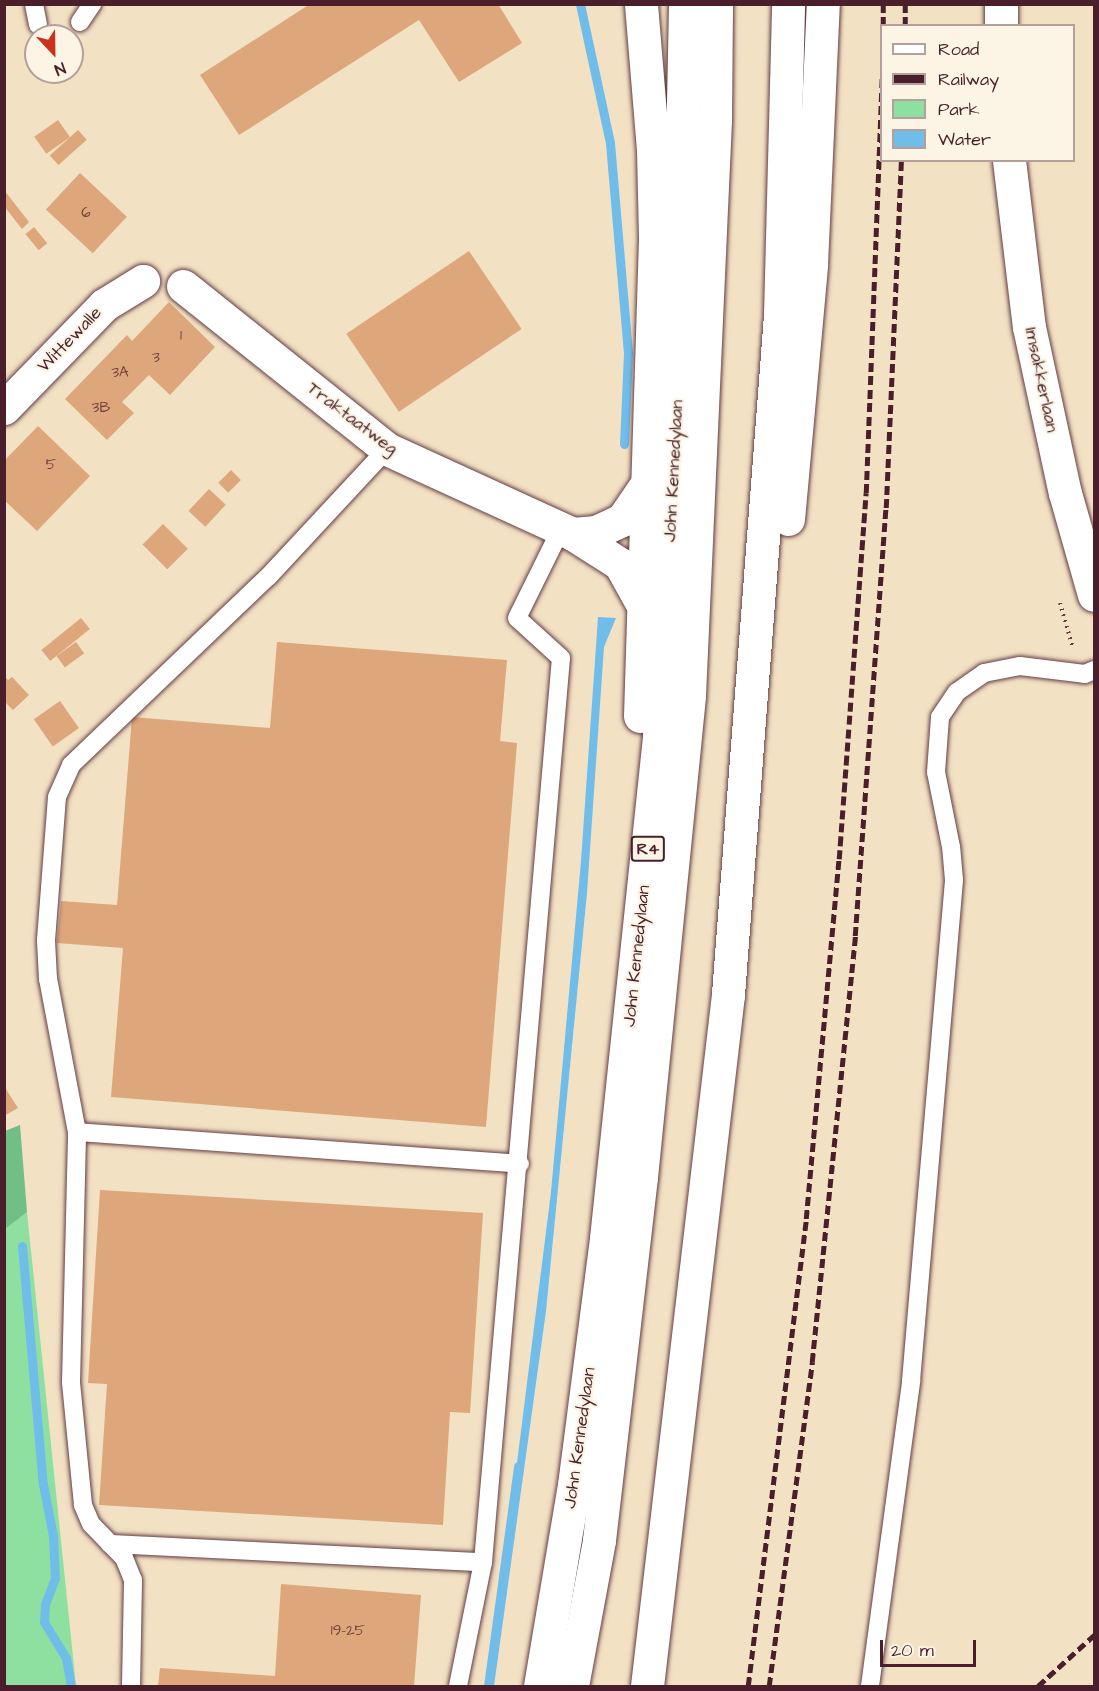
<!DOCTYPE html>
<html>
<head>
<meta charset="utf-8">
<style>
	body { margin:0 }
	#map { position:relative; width:1099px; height:1691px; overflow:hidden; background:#f3e1c4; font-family:"Architects Daughter",sans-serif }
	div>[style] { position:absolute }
	.green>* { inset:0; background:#8ee0a1 }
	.forest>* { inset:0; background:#72be87 }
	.water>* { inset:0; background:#70bdea }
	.stream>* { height:9px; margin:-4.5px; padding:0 4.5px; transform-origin:4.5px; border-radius:4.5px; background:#70bdea }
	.building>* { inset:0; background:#dda77b; transform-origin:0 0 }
	.path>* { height:4px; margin-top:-2px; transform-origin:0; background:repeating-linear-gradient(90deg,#633c42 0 1.5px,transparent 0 6px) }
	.roads { filter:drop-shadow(0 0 2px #633c42) drop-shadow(0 0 2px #633c42) }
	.service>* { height:18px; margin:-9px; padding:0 9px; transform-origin:9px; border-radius:9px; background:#fff }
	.minor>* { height:33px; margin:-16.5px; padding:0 16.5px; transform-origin:16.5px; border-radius:16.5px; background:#fff }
	.trunk>* { height:33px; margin:-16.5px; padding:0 16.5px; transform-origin:16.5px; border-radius:16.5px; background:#fff }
	.rail>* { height:4.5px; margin-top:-2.25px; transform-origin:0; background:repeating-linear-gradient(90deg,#4a1f2b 0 9px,transparent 0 13.5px) }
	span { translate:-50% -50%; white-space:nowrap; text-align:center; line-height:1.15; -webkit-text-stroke:4.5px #fcf5e5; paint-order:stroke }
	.number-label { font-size:15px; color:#6f413f }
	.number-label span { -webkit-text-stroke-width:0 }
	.shield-label span { padding:2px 4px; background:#fcf5e5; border:2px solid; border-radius:4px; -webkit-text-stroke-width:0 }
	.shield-label { font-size:16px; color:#4a1f2b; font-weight:700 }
	.street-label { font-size:18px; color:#4a1f2b }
	.frame { position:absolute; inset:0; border:6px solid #4a1f2b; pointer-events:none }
	.legend { position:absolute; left:880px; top:24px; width:195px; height:138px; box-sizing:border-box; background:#fcf5e5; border:2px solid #b59f9b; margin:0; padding:8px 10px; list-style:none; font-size:18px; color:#4a1f2b }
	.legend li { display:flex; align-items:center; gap:12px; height:30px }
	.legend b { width:30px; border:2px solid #b59f9b }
	.north { position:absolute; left:24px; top:24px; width:60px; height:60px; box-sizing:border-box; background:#fcf5e5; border:2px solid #b59f9b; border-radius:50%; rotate:158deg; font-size:16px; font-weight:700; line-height:24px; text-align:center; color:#4a1f2b }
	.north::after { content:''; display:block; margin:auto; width:21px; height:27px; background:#c8321e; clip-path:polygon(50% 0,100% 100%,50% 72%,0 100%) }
	.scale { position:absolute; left:880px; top:1640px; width:96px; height:27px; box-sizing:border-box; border:3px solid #4a1f2b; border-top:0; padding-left:8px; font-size:18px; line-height:21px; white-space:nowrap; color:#4a1f2b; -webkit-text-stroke:4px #fcf5e5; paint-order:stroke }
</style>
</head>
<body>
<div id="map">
	<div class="green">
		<div style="clip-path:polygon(27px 1212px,76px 1686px,5px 1686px,4px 1229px)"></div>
	</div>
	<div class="forest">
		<div style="clip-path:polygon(20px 1125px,27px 1212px,5px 1229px,5px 1131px)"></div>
	</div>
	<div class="water">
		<div style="clip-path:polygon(598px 617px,616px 618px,604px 647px,587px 893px,546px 1311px,494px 1686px,489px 1686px,551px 1192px,581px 861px)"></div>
	</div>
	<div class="stream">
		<div style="left:580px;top:4px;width:142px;rotate:77.8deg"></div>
		<div style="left:610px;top:143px;width:211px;rotate:85.1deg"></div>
		<div style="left:628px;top:353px;width:91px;rotate:92.5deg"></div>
		<div style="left:22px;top:1246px;width:239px;rotate:85deg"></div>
		<div style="left:43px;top:1484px;width:53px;rotate:79.1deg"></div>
		<div style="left:53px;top:1536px;width:42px;rotate:87.3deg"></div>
		<div style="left:55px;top:1578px;width:28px;rotate:111deg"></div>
		<div style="left:45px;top:1604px;width:18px;rotate:93deg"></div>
		<div style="left:44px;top:1622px;width:42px;rotate:58.6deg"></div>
		<div style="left:66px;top:1658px;width:28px;rotate:80deg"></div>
		<div style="left:488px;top:1686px;width:222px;rotate:-82.2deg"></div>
	</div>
	<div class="building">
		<div style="clip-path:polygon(310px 4px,498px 4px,522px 43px,459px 82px,419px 20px,239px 135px,200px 75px)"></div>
		<div style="left:58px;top:120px;width:21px;height:29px;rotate:55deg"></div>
		<div style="left:78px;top:130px;width:13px;height:38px;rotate:48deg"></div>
		<div style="left:80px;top:173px;width:64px;height:50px;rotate:43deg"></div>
		<div style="clip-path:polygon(4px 190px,29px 222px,22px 229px,4px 206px)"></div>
		<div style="left:34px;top:227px;width:21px;height:11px;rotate:51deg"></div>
		<div style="left:469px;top:251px;width:94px;height:148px;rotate:56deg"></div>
		<div style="clip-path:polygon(169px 302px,215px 347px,170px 395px,149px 375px,122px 402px,134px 413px,107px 440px,65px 399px,127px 335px,132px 341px)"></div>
		<div style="clip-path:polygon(38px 426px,90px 476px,37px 531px,4px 500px,4px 461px)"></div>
		<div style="left:231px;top:470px;width:14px;height:18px;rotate:45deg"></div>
		<div style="left:209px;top:489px;width:23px;height:30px;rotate:43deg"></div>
		<div style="left:163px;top:524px;width:35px;height:29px;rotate:45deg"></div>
		<div style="left:81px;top:618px;width:14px;height:51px;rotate:51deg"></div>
		<div style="left:76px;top:642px;width:14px;height:24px;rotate:54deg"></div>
		<div style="clip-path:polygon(277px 642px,507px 660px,500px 741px,517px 743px,486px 1127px,111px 1097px,123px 948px,57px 943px,61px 901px,117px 905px,132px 717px,270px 728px)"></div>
		<div style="clip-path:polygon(4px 676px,8px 680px,12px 677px,29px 695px,13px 710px,4px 701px)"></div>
		<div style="left:60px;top:701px;width:33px;height:32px;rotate:55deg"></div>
		<div style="clip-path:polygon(4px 1086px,18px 1108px,4px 1116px)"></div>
		<div style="clip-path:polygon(100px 1190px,483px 1213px,470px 1413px,450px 1412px,443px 1525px,99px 1505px,107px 1384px,88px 1383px)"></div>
		<div style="clip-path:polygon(281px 1584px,421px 1595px,414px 1686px,158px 1686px,160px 1668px,275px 1676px)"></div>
	</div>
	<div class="path">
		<div style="left:1060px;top:603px;width:47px;rotate:73.9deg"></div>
	</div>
	<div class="roads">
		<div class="service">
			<div style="left:34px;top:4px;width:21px;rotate:79deg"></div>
			<div style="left:80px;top:22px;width:22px;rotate:-56deg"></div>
			<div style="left:77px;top:1132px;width:444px;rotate:4.1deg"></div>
			<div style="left:110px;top:1544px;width:373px;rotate:2.8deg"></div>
			<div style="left:131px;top:1686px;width:106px;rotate:-88.9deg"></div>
			<div style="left:133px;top:1580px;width:24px;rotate:-112deg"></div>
			<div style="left:124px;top:1558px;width:47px;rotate:-134.1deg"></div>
			<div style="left:91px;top:1524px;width:21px;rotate:-113deg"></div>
			<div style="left:83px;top:1505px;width:124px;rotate:-95.6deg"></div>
			<div style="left:71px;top:1382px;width:250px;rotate:-88.6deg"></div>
			<div style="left:77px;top:1132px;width:156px;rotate:-100.7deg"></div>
			<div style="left:48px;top:979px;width:39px;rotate:-93deg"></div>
			<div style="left:46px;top:940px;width:143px;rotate:-85.6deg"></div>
			<div style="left:57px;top:797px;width:35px;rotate:-66deg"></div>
			<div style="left:71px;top:765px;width:272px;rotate:-43.7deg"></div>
			<div style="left:268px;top:577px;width:175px;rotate:-47.1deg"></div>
			<div style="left:458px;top:1686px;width:126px;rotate:-78.6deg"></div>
			<div style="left:483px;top:1562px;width:907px;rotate:-85.07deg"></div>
			<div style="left:561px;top:658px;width:59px;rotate:-137.7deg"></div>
			<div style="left:517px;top:618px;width:97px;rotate:-63.7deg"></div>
			<div style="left:870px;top:1686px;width:308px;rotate:-82.3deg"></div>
			<div style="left:911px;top:1381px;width:503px;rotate:-85.09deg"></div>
			<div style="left:954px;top:880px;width:33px;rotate:-95deg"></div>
			<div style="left:951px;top:847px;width:76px;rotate:-101.3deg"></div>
			<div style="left:936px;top:772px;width:55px;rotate:-85.8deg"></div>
			<div style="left:940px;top:717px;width:30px;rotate:-56deg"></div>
			<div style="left:957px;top:692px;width:33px;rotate:-35deg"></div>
			<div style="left:984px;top:673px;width:37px;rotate:-11deg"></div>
			<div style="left:1020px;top:666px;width:65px;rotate:7deg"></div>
			<div style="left:1085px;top:674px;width:10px;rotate:-24deg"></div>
		</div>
		<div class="minor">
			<div style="left:1001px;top:26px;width:22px;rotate:-90deg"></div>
			<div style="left:1009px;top:160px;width:168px;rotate:83.2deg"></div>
			<div style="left:1029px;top:327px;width:170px;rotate:77.8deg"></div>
			<div style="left:1065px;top:493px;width:106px;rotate:74.1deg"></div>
			<div style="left:183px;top:286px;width:261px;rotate:38.6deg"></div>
			<div style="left:387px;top:449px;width:205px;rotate:24.6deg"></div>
			<div style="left:4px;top:408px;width:144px;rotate:-45.8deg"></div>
			<div style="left:104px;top:305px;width:46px;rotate:-31.6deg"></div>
		</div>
		<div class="trunk">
			<div style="left:788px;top:519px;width:256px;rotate:-84.8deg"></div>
			<div style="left:811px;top:264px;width:260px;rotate:-87.4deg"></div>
			<div style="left:573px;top:534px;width:56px;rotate:32.6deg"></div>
			<div style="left:620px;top:564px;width:43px;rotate:61.1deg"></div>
			<div style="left:573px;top:534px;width:23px;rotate:-5deg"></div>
			<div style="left:596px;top:532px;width:29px;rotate:-25deg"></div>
			<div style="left:622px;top:520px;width:42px;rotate:-55.6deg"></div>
			<div style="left:640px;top:716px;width:478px;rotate:-88.2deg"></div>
			<div style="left:655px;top:238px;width:88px;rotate:-91.3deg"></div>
			<div style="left:653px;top:150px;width:146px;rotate:-94.7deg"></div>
			<div style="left:540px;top:1686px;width:204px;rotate:-80.4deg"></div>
			<div style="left:574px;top:1485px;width:249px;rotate:-82.6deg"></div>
			<div style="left:606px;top:1238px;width:504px;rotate:-83.96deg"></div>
			<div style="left:659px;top:737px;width:301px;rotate:-86.8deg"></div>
			<div style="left:676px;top:436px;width:432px;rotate:-88.8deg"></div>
			<div style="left:572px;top:1686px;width:148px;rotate:-79.5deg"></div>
			<div style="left:599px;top:1540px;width:365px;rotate:-83.4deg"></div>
			<div style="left:641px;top:1177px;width:484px;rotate:-84.3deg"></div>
			<div style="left:689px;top:695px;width:576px;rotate:-87.41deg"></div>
			<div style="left:715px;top:120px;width:116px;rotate:-89.5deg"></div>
			<div style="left:647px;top:1686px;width:697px;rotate:-83.32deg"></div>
			<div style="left:728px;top:994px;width:681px;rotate:-85.62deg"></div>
			<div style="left:780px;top:315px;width:311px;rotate:-88.5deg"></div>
		</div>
	</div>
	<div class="rail">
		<div style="left:883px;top:26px;width:22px;rotate:-90deg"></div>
		<div style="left:905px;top:26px;width:22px;rotate:-90deg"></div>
		<div style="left:748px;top:1686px;width:471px;rotate:-82.9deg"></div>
		<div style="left:806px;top:1219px;width:362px;rotate:-84.8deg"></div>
		<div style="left:839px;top:859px;width:367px;rotate:-85.8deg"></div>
		<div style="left:866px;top:493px;width:418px;rotate:-87.8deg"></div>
		<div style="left:769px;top:1686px;width:327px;rotate:-82.4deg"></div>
		<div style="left:812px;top:1362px;width:428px;rotate:-84.2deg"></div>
		<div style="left:855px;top:936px;width:429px;rotate:-85.9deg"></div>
		<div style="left:886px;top:508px;width:348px;rotate:-87.5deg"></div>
		<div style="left:1038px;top:1686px;width:76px;rotate:-42.3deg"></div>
	</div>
	<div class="number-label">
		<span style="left:86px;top:213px">6</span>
		<span style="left:181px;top:336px">1</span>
		<span style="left:156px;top:358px">3</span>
		<span style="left:120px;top:373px">3A</span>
		<span style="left:101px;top:408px">3B</span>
		<span style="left:51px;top:465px">5</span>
		<span style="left:348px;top:1631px">19-25</span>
	</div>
	<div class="shield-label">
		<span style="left:648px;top:849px">R4</span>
	</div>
	<div class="street-label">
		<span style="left:70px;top:340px;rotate:-46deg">Wittewalle</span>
		<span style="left:1041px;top:380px;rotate:78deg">Imsakkerlaan</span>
		<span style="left:352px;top:419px;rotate:37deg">Traktaatweg</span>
		<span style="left:674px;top:471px;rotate:-87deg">John Kennedylaan</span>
		<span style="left:637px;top:956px;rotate:-84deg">John Kennedylaan</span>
		<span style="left:580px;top:1438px;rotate:-82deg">John Kennedylaan</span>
	</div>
	<div class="frame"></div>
	<ul class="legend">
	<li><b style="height:8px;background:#fff"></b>Road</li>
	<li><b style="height:8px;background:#4a1f2b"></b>Railway</li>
	<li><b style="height:16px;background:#8ee0a1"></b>Park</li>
	<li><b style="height:16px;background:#70bdea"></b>Water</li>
	</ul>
	<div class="north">N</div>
	<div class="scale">20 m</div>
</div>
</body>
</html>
